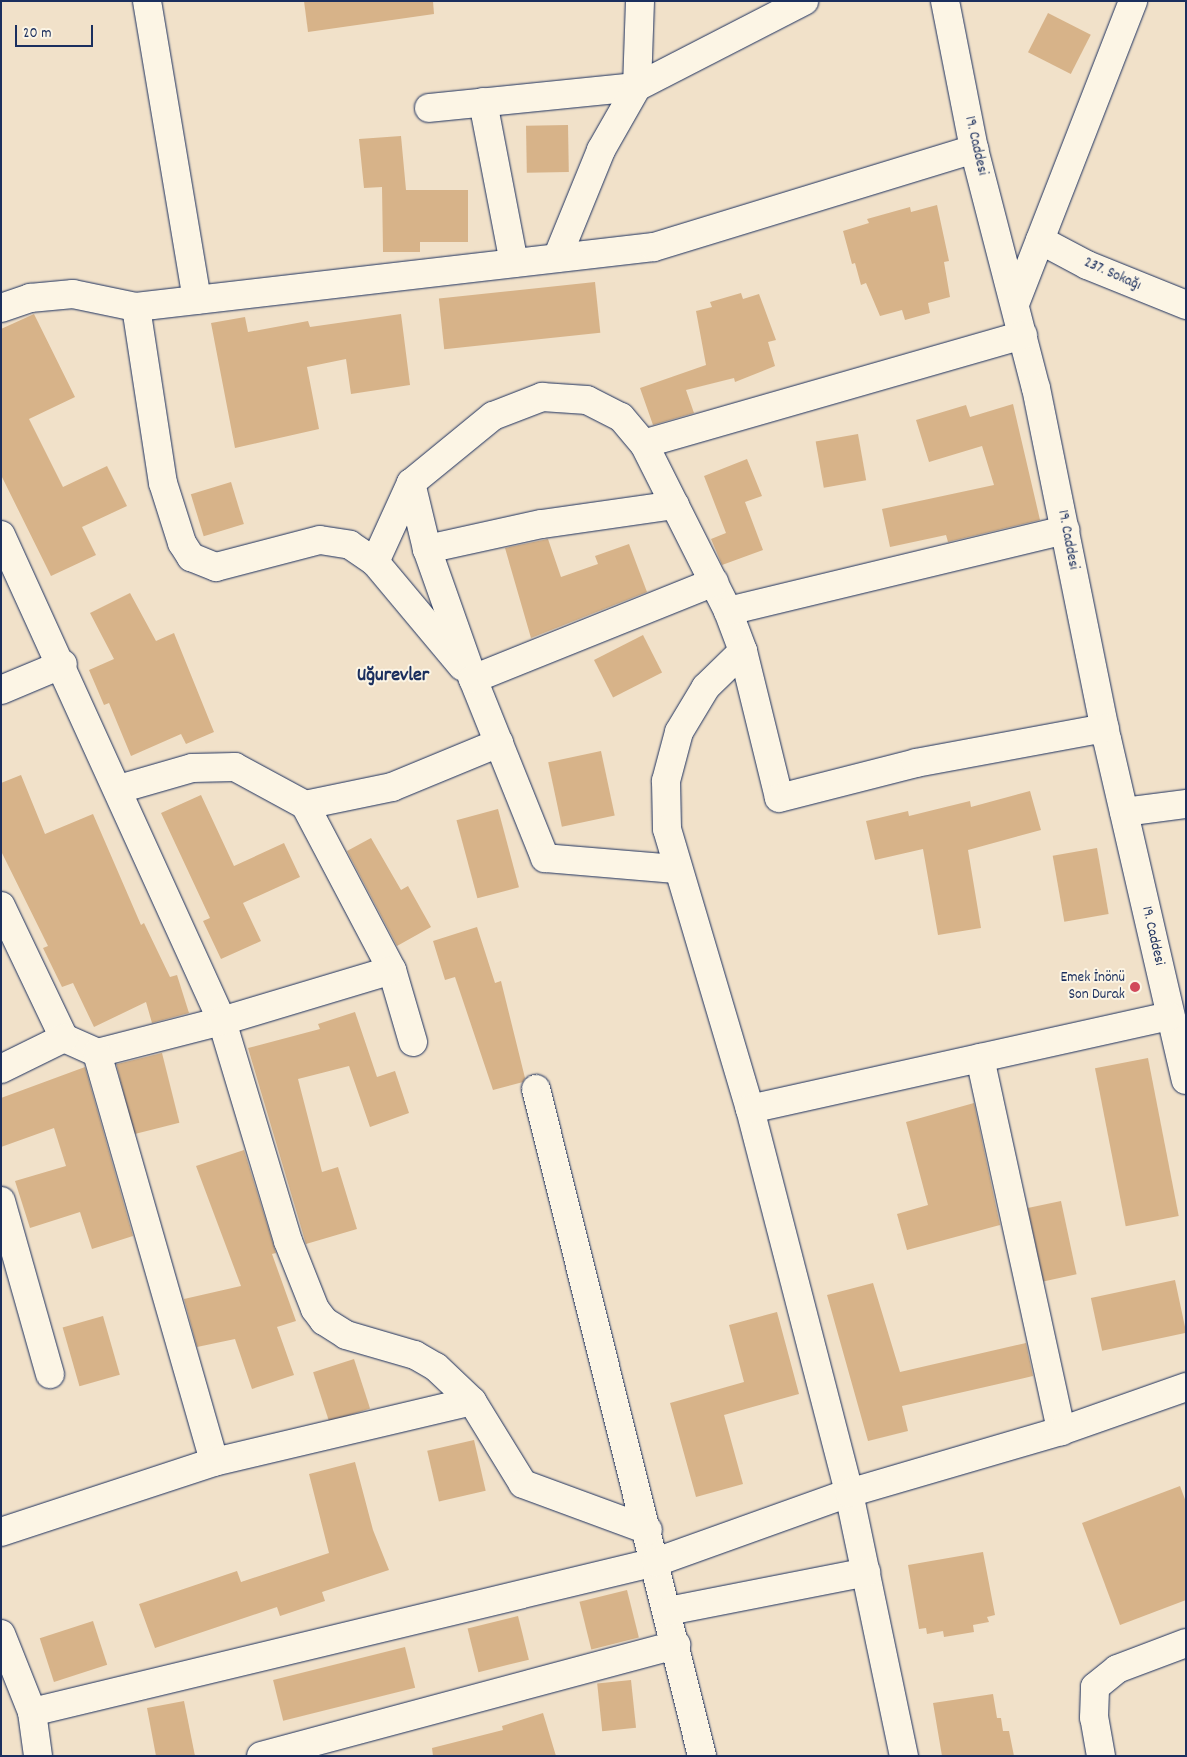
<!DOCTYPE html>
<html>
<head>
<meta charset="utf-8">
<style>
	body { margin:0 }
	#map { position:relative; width:1187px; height:1757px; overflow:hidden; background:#f1e1c9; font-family:Dekko,sans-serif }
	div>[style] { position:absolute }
	.building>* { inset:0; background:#d7b389; transform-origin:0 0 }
	.roads { filter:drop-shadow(0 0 1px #1b2f5e) drop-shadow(0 0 1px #1b2f5e) }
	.minor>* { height:28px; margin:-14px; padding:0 14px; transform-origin:14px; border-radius:14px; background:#fcf5e5 }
	.dots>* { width:14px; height:14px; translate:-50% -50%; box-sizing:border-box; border:2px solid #fcf5e5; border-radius:50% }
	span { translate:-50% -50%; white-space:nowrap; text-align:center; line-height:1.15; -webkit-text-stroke:4px #fcf5e5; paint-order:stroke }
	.street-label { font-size:15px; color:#1b2f5e }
	.poi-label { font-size:15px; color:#1b2f5e }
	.right { translate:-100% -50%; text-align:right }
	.district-label { font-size:20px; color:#1b2f5e; font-weight:700 }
	.frame { position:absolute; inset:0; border:2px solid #1b2f5e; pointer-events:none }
	.scale { position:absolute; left:15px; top:25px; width:78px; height:22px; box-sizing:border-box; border:2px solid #1b2f5e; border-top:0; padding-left:6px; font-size:15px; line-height:18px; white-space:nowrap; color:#1b2f5e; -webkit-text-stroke:4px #fcf5e5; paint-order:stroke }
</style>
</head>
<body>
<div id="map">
	<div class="building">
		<div style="clip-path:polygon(304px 1px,433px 1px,434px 14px,308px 32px)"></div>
		<div style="left:1048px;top:13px;width:48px;height:44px;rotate:27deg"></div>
		<div style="left:568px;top:125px;width:47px;height:42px;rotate:89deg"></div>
		<div style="clip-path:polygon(401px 136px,406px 190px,468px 190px,468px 242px,420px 242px,420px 252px,383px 252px,382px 187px,364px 188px,359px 139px)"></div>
		<div style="clip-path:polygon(937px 205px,949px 261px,944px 262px,950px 297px,928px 303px,930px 313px,905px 320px,902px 310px,880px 316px,866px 283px,861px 285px,855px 263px,852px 264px,843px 231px,869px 223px,867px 219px,910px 207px,911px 212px)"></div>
		<div style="left:595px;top:282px;width:51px;height:157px;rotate:84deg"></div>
		<div style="clip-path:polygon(741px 293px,743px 299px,759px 294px,776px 340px,768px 342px,775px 366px,735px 382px,734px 378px,686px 390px,694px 413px,653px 425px,640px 388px,706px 365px,696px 311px,712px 307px,710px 302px)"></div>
		<div style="clip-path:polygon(34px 314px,75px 397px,29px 419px,63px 487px,107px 466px,127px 506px,82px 527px,96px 555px,51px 576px,1px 475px,1px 329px)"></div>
		<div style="clip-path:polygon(401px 314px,410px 385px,351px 394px,346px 359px,307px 367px,319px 429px,235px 448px,211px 323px,245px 317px,248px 332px,308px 321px,310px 327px)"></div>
		<div style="clip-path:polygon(1013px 404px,1040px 520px,948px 542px,946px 535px,890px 547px,882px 509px,994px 485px,982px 446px,929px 462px,916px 420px,966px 405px,970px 417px)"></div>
		<div style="left:858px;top:434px;width:47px;height:43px;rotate:80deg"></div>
		<div style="clip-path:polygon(747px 459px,762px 496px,745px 502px,763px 550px,722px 565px,711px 539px,726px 533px,704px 476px)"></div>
		<div style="left:231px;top:482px;width:44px;height:42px;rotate:73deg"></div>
		<div style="clip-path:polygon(548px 539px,561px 577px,598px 564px,595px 556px,629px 544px,647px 592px,531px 638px,505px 548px)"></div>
		<div style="clip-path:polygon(130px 593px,156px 641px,174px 633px,214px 732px,186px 744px,181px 734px,131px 756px,109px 703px,104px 705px,89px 670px,114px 659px,90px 613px)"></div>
		<div style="left:643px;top:635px;width:42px;height:55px;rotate:63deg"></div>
		<div style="left:601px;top:751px;width:66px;height:54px;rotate:78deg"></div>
		<div style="clip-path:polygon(21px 775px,45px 834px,93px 814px,141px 925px,144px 923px,170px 977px,177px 975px,189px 1013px,152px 1023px,146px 1002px,94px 1027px,73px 983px,62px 987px,43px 948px,48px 946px,1px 851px,1px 783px)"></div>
		<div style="clip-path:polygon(1030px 791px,1041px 830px,968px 850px,981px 928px,938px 935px,923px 849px,875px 860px,866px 821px,908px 811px,909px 816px,970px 801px,971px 807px)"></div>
		<div style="clip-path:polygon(201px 795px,234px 866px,284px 843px,300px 877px,243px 903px,261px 941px,221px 959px,203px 921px,210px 918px,161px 813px)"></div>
		<div style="left:498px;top:809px;width:81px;height:43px;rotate:75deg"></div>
		<div style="clip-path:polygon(371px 838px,401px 890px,408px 886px,431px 927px,397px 946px,347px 851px)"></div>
		<div style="left:1097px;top:848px;width:67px;height:45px;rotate:80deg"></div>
		<div style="clip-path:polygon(477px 927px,495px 983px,501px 981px,525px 1078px,523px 1082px,493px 1090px,455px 977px,445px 980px,433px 941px)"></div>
		<div style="clip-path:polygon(355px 1012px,377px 1077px,395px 1071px,409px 1113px,370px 1127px,349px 1066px,298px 1079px,322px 1172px,338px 1167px,357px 1229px,306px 1244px,248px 1048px,320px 1029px,318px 1024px)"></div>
		<div style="left:162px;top:1053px;width:72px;height:47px;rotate:76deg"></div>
		<div style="left:1148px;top:1058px;width:161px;height:54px;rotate:79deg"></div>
		<div style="clip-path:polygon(85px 1067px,133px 1236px,92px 1249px,80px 1212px,30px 1228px,15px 1181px,66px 1166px,54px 1128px,1px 1147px,1px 1098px)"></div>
		<div style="clip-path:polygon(974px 1103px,1000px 1225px,907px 1250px,897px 1214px,928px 1205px,906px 1122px)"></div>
		<div style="clip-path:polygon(244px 1150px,276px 1253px,272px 1254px,296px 1321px,277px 1327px,294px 1375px,252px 1389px,235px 1339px,197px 1347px,184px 1299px,241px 1286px,196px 1166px)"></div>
		<div style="left:1061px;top:1201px;width:75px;height:34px;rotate:78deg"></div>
		<div style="left:1175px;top:1280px;width:54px;height:86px;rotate:78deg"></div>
		<div style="clip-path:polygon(873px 1283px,900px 1372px,1026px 1343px,1033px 1376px,902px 1406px,908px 1431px,868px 1441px,827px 1295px)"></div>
		<div style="clip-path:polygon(777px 1312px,799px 1394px,724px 1415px,743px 1484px,696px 1497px,670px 1403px,744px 1382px,729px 1325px)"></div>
		<div style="left:103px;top:1316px;width:61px;height:42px;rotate:74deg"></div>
		<div style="left:354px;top:1359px;width:52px;height:43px;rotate:72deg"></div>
		<div style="left:474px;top:1440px;width:52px;height:48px;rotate:77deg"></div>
		<div style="clip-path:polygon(355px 1462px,373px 1530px,389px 1570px,322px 1592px,325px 1601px,280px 1616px,277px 1607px,155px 1648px,139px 1604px,237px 1571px,241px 1582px,329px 1553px,309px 1474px)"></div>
		<div style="clip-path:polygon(1180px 1486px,1186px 1502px,1186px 1600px,1120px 1625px,1082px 1523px)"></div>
		<div style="clip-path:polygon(983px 1552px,995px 1615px,987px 1617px,989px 1622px,973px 1625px,974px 1632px,944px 1637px,943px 1631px,927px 1634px,926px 1628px,919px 1629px,908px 1565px)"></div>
		<div style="left:627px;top:1590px;width:49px;height:49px;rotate:76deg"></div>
		<div style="left:518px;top:1616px;width:45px;height:52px;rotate:76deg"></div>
		<div style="left:93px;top:1621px;width:46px;height:56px;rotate:72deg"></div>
		<div style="left:405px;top:1647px;width:42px;height:136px;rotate:76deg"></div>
		<div style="left:631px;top:1680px;width:48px;height:34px;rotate:84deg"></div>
		<div style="clip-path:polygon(993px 1694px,997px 1718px,1001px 1718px,1003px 1731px,1009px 1731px,1014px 1756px,942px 1756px,933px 1703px)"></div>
		<div style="clip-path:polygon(184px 1701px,195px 1756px,156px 1756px,147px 1708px)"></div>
		<div style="clip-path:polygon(543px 1713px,556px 1756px,433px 1756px,432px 1748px,503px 1730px,502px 1726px)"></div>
	</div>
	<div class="roads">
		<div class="minor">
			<div style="left:147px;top:1px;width:303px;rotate:80.5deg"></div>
			<div style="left:945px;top:1px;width:151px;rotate:78.9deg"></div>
			<div style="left:974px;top:149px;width:247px;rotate:75.5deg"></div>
			<div style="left:1036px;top:388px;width:358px;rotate:78.6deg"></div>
			<div style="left:1107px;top:739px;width:350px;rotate:77deg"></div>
			<div style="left:483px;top:102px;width:164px;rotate:79.1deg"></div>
			<div style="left:429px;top:108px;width:209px;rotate:-5.8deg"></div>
			<div style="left:637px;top:87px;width:188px;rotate:-27.2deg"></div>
			<div style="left:1040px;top:240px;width:53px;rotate:28deg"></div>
			<div style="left:1087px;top:265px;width:107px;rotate:22deg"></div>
			<div style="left:557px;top:258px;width:117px;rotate:-67.8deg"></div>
			<div style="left:601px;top:150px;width:73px;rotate:-60.3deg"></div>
			<div style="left:637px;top:87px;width:86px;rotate:-88deg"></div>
			<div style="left:1015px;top:304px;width:325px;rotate:-68.7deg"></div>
			<div style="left:136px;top:307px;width:178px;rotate:81.3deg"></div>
			<div style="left:163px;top:483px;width:63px;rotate:72.4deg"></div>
			<div style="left:182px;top:543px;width:17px;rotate:57deg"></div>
			<div style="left:191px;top:557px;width:27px;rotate:22deg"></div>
			<div style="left:216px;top:567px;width:107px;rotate:-14.6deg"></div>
			<div style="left:320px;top:540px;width:30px;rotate:9deg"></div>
			<div style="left:350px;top:545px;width:30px;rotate:34deg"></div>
			<div style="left:375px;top:562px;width:136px;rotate:50.1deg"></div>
			<div style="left:1px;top:308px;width:31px;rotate:-19deg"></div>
			<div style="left:30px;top:298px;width:43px;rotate:-5.3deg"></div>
			<div style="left:73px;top:294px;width:64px;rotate:11.7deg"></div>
			<div style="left:136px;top:307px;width:521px;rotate:-6.61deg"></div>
			<div style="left:654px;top:247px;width:335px;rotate:-17deg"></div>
			<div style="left:1023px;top:335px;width:394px;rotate:164deg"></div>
			<div style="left:644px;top:444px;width:187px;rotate:63.3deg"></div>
			<div style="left:728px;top:611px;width:43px;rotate:69.4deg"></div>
			<div style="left:743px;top:651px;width:151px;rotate:76.2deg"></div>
			<div style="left:779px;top:798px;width:141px;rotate:-14.3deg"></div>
			<div style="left:916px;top:763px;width:192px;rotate:-10.5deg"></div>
			<div style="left:675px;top:505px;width:135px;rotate:171.9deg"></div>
			<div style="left:541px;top:524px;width:117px;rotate:167.6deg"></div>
			<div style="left:427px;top:549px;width:138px;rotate:70.5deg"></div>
			<div style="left:473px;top:679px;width:193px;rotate:68.1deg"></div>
			<div style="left:545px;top:858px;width:132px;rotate:4.8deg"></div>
			<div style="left:1px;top:535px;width:534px;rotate:65.55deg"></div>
			<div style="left:222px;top:1021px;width:230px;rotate:73.3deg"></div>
			<div style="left:288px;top:1241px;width:73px;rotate:68.3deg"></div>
			<div style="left:315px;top:1309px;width:15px;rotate:53deg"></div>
			<div style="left:324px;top:1321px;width:26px;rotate:32deg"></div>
			<div style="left:346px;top:1335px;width:72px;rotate:16.2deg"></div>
			<div style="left:415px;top:1355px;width:24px;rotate:30deg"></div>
			<div style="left:436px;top:1367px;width:50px;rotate:43.4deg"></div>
			<div style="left:427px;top:549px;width:68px;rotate:-103.6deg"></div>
			<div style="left:411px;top:483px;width:106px;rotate:-39.3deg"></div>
			<div style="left:493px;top:416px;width:53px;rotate:-21.2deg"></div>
			<div style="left:542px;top:397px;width:45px;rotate:3.8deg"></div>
			<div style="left:587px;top:400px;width:38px;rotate:27deg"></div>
			<div style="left:621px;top:417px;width:35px;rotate:50deg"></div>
			<div style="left:375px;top:562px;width:87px;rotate:-65.5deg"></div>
			<div style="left:728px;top:611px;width:347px;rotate:-13.5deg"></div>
			<div style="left:743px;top:651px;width:52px;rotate:135.8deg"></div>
			<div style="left:706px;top:687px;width:52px;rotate:121deg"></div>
			<div style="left:679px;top:732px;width:51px;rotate:104.9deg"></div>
			<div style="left:666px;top:781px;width:48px;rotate:88.8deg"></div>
			<div style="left:667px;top:829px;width:292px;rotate:73.5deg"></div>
			<div style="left:750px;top:1109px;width:397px;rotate:75.5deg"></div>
			<div style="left:849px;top:1493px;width:269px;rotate:78.2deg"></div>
			<div style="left:473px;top:679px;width:260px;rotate:-21.9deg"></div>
			<div style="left:1px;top:690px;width:67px;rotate:-22.8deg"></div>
			<div style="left:119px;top:789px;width:76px;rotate:-16deg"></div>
			<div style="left:192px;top:768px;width:43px;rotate:-1.3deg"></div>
			<div style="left:235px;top:767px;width:80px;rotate:28.5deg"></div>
			<div style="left:305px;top:805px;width:89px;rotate:-11.7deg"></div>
			<div style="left:392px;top:787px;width:116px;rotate:-22.4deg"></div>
			<div style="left:305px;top:805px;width:187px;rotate:62.2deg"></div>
			<div style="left:392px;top:970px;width:75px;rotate:73.7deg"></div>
			<div style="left:1124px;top:812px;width:63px;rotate:-7.4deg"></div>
			<div style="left:1px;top:906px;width:146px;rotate:64.5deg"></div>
			<div style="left:64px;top:1038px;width:36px;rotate:24deg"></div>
			<div style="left:97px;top:1053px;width:129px;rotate:-14.4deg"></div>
			<div style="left:222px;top:1021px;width:177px;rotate:-16.7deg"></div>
			<div style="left:97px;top:1053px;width:425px;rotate:74deg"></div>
			<div style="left:980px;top:1058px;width:382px;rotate:77.7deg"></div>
			<div style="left:1px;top:1069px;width:70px;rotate:-26.2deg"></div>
			<div style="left:536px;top:1089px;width:687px;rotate:76.02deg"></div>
			<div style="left:750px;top:1109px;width:429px;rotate:-12.5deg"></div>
			<div style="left:1px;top:1201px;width:180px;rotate:74.2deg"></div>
			<div style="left:1px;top:1532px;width:224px;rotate:-18.2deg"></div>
			<div style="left:214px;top:1462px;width:265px;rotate:-13.3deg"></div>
			<div style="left:472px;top:1401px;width:97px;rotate:58.4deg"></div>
			<div style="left:523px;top:1484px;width:133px;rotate:20.2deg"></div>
			<div style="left:668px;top:1611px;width:202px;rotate:-11.1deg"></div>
			<div style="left:1px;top:1634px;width:84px;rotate:68.3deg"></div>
			<div style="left:32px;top:1712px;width:44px;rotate:82.2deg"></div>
			<div style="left:32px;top:1712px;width:642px;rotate:-13.52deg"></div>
			<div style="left:656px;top:1562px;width:205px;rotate:-19.7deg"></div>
			<div style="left:849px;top:1493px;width:221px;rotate:-16.3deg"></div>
			<div style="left:1061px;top:1431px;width:133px;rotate:-19.4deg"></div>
			<div style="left:261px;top:1756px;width:430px;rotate:-15deg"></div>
			<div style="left:1101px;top:1756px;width:39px;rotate:-100deg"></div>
			<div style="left:1094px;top:1718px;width:31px;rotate:-88deg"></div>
			<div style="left:1095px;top:1687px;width:28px;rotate:-39deg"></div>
			<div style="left:1117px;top:1669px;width:74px;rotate:-20.6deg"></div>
		</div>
	</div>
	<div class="dots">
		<div style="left:1135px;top:987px;background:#d1495b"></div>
	</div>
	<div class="street-label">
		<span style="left:975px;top:146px;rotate:77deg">19. Caddesi</span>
		<span style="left:1112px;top:275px;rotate:24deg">237. Sokağı</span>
		<span style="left:1067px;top:540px;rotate:79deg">19. Caddesi</span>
		<span style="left:1152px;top:936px;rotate:77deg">19. Caddesi</span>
	</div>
	<div class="poi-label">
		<span class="right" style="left:1125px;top:987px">Emek İnönü<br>Son Durak</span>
	</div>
	<div class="district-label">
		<span style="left:393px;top:676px">Uğurevler</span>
	</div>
	<div class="frame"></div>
	<div class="scale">20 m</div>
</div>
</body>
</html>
